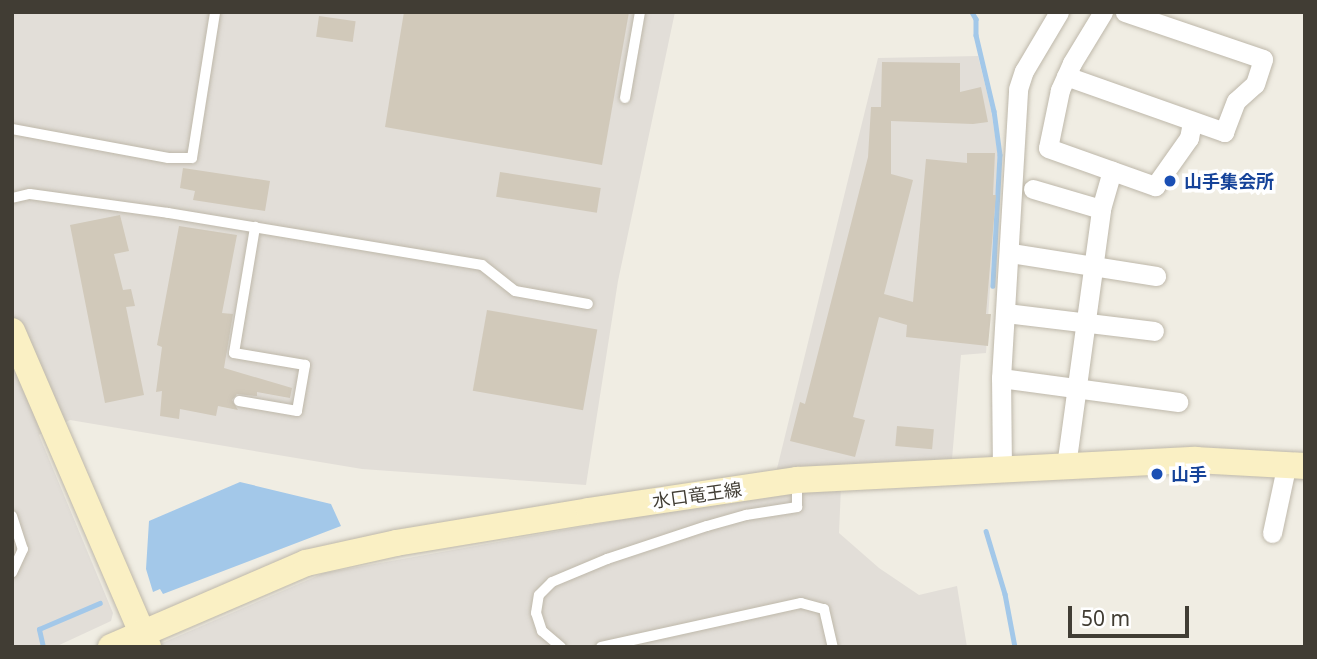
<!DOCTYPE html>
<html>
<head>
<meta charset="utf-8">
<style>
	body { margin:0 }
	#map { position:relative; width:1317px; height:659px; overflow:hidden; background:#f0ede3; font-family:"Noto Sans","Noto Sans JP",sans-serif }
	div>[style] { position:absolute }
	.industrial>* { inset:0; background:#e2ded8 }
	.water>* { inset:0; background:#a3c8e9 }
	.stream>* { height:4.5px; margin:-2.25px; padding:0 2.25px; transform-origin:2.25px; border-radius:2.25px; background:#a3c8e9 }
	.building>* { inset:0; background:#d1c9ba; transform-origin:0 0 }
	.roads { filter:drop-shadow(0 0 2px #beb8aa) drop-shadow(0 0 2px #beb8aa) }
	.lane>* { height:10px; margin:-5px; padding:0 5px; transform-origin:5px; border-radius:5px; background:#fff }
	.street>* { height:19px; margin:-9.5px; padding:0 9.5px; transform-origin:9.5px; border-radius:9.5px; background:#fff }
	.secondary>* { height:26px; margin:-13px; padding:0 13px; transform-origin:13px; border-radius:13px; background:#faf0c4 }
	.dots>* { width:19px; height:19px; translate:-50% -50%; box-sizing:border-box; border:4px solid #fff; border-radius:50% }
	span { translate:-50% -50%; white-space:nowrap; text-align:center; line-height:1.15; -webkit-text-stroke:7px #fff; paint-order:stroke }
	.transit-label { font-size:18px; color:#164399; font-weight:700 }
	.left { translate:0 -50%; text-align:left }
	.street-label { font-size:18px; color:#413d34 }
	.frame { position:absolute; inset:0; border:14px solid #413d34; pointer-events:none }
	.scale { position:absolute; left:1068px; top:606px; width:121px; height:32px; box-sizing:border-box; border:4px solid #413d34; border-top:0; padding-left:9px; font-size:21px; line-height:24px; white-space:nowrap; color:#413d34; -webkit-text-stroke:5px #fff; paint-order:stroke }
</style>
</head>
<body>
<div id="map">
	<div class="industrial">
		<div style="clip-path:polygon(12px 12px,675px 12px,618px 281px,586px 485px,362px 469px,70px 420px,39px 435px,113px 613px,111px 621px,55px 647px,12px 647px)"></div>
		<div style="clip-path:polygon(978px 56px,991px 109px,998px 156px,986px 353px,961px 355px,952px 459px,842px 464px,839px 533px,879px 568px,919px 595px,957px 586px,967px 647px,153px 647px,324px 573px,771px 493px,878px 58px)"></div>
	</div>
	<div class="water">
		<div style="clip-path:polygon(240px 482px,331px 504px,341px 526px,163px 594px,160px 589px,153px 592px,146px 569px,149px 521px)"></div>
	</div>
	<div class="stream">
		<div style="left:972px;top:12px;width:8px;rotate:60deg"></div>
		<div style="left:976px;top:19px;width:16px;rotate:90deg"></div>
		<div style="left:976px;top:35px;width:78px;rotate:76.7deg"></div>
		<div style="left:994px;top:111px;width:44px;rotate:82.2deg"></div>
		<div style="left:1000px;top:155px;width:131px;rotate:93.1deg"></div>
		<div style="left:986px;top:531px;width:66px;rotate:73.2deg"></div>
		<div style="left:1005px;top:594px;width:54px;rotate:79.3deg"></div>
		<div style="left:43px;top:647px;width:18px;rotate:-103deg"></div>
		<div style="left:39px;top:629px;width:66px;rotate:-23.1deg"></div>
	</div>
	<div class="building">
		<div style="clip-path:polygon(404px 12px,629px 12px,602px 165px,385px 127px)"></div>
		<div style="left:319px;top:16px;width:37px;height:21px;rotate:8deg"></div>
		<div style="clip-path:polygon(882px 62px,960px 63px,960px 92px,981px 87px,988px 122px,973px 124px,891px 121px,891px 174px,913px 180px,884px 294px,913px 302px,926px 159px,967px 163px,967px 153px,995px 153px,993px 195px,996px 195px,986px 314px,991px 314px,988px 346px,906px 337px,907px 325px,879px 317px,853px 417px,865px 420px,855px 457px,790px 441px,800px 402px,805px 404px,868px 157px,871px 107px,881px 107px)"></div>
		<div style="clip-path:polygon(183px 168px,270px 181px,265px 211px,193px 200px,195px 191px,180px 188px)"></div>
		<div style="left:500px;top:172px;width:102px;height:25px;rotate:9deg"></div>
		<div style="clip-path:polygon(120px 215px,129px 251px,114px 254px,123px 290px,131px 289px,135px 306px,126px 307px,144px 395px,105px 403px,70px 225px)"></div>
		<div style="clip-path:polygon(179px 226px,237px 235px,222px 313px,233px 314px,224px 368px,292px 388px,290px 398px,257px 392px,257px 396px,237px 394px,232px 400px,238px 410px,218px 406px,216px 416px,180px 409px,179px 419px,160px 416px,162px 391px,156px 392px,162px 347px,157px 345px)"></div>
		<div style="left:487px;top:310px;width:112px;height:82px;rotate:10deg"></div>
		<div style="left:897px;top:426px;width:37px;height:20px;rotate:5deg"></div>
	</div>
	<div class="roads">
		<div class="lane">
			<div style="left:625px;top:98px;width:87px;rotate:-80.1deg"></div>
			<div style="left:12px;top:129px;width:159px;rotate:10.5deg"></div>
			<div style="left:168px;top:158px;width:24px"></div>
			<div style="left:192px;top:158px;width:148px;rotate:-81deg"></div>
			<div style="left:12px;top:198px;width:18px;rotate:-13deg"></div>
			<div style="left:30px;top:194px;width:139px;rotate:7.8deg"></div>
			<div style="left:168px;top:213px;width:318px;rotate:9.4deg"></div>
			<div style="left:482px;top:265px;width:42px;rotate:38.2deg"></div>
			<div style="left:515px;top:291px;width:74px;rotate:10.1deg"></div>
			<div style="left:239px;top:401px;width:59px;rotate:9.8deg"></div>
			<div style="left:297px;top:411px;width:47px;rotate:-80.1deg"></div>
			<div style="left:305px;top:365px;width:72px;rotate:-170.4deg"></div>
			<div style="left:234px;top:353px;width:128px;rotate:-80.5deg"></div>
			<div style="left:12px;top:516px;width:35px;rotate:72deg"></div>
			<div style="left:23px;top:549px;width:26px;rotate:115deg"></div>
			<div style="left:561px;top:647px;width:25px;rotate:-140deg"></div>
			<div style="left:542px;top:631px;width:19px;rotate:-108deg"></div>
			<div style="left:536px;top:613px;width:18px;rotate:-81deg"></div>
			<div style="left:539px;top:595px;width:18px;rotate:-45deg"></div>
			<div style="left:552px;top:582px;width:60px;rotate:-22.7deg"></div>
			<div style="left:607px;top:559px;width:105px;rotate:-18.3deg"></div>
			<div style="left:707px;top:526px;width:41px;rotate:-15.8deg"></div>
			<div style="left:746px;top:515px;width:52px;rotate:-8.9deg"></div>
			<div style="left:797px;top:507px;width:26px;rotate:-90deg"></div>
			<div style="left:601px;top:647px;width:205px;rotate:-12.4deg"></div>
			<div style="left:801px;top:603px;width:24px;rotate:15deg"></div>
			<div style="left:824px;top:609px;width:39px;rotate:77deg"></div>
		</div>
		<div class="street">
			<div style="left:1103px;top:12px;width:60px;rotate:121.3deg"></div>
			<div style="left:1072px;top:63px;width:30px;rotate:114deg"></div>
			<div style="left:1060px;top:90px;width:59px;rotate:101.7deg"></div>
			<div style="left:1048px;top:148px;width:114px;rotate:19.6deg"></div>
			<div style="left:1155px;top:186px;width:59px;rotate:-54.7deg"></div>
			<div style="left:1189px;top:138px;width:16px;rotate:-79deg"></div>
			<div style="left:1066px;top:76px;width:168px;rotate:19.5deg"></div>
			<div style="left:1224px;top:132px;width:33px;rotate:-69deg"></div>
			<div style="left:1236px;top:101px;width:25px;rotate:-42deg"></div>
			<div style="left:1255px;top:84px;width:26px;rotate:-72deg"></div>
			<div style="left:1263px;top:59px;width:146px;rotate:-161.2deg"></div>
			<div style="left:1033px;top:189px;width:71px;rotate:16.4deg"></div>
			<div style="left:1011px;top:253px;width:147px;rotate:9deg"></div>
			<div style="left:1006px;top:313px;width:149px;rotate:6.9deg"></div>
			<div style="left:1001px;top:378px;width:179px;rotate:7.7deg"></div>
			<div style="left:1066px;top:466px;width:259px;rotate:-82.2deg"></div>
			<div style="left:1101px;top:209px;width:40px;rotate:-74deg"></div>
			<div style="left:1002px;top:470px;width:92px;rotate:-90.6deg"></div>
			<div style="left:1001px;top:378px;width:289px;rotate:-86.6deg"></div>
			<div style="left:1018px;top:89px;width:19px;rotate:-72deg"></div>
			<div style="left:1024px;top:71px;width:69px;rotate:-59.3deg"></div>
			<div style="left:1272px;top:533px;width:72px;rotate:-77.9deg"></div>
		</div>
		<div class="secondary">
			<div style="left:12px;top:331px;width:344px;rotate:66.7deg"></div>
			<div style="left:111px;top:647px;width:212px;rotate:-23.3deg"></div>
			<div style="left:306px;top:563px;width:92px;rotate:-12.5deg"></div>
			<div style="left:396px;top:543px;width:196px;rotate:-9.4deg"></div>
			<div style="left:589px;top:511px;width:210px;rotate:-8.5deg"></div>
			<div style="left:797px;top:480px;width:399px;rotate:-2.9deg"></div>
			<div style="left:1195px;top:460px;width:110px;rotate:3.1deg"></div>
		</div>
	</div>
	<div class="dots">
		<div style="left:1170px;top:181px;background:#1a4fb4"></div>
		<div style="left:1157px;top:474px;background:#1a4fb4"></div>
	</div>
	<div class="transit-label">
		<span class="left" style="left:1184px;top:181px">山手集会所</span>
		<span class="left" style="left:1171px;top:474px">山手</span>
	</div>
	<div class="street-label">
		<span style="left:697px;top:495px;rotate:-8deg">水口竜王線</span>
	</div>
	<div class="frame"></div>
	<div class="scale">50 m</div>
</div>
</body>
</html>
